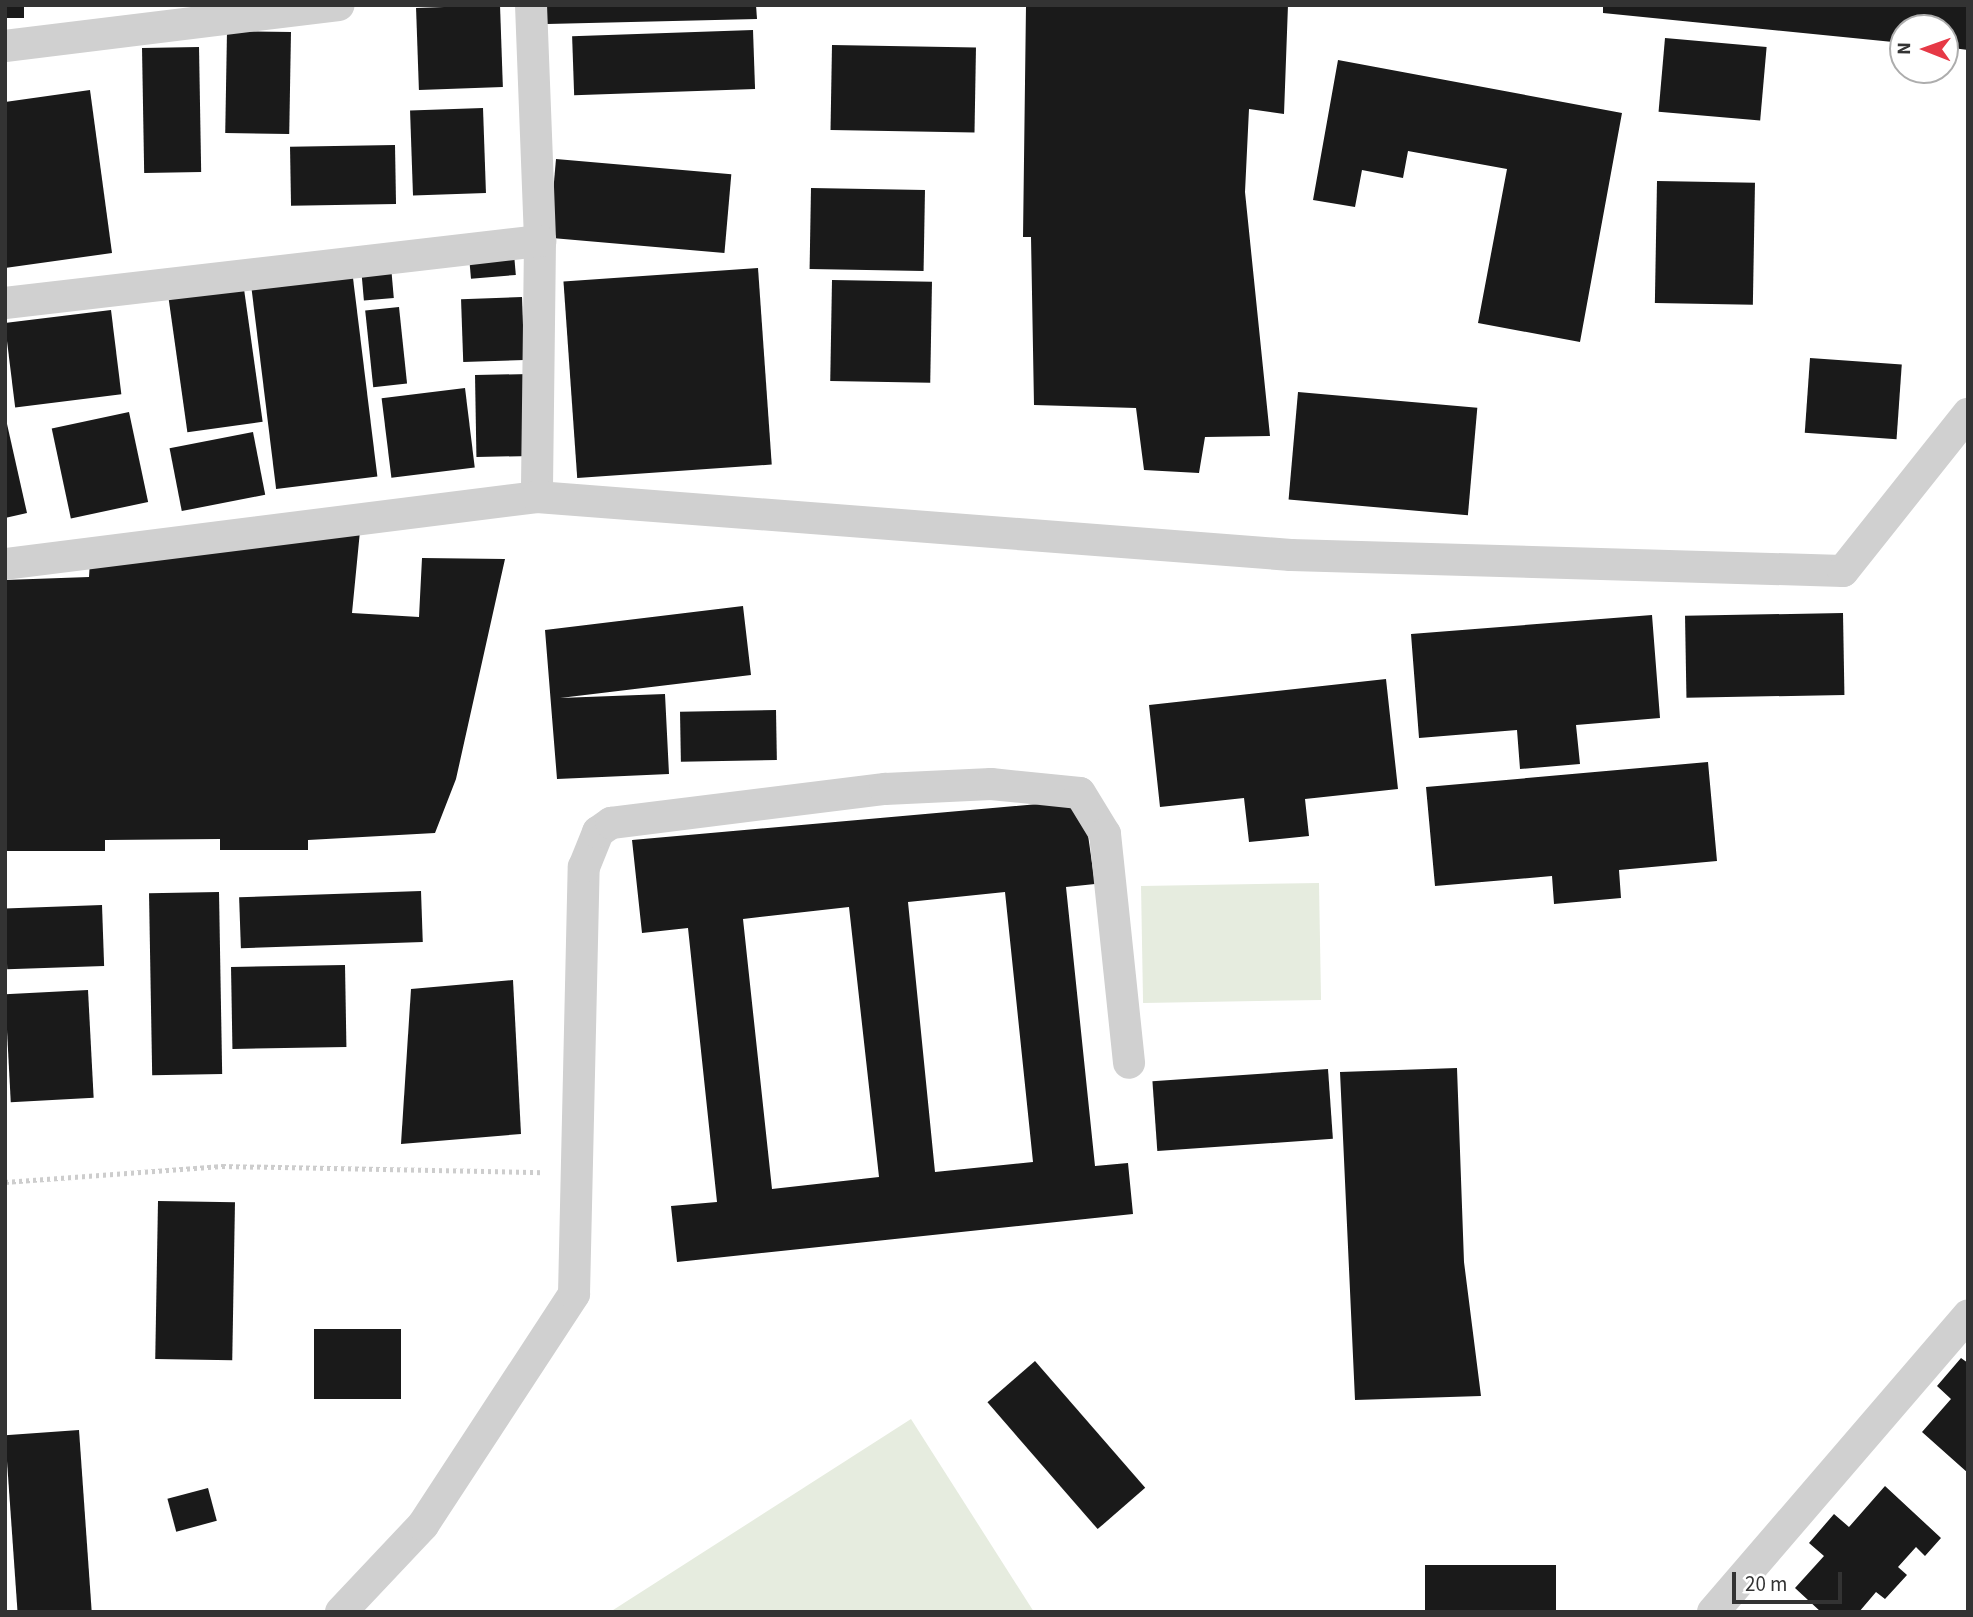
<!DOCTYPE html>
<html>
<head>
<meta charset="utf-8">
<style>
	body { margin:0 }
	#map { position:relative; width:1973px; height:1617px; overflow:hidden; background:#fff; font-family:"Source Sans 3",sans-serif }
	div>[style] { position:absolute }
	.green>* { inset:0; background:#e6ecdf; transform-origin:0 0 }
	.building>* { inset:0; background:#1a1a1a; transform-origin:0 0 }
	.path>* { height:4.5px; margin-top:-2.25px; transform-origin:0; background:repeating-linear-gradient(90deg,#cdcdcd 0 3.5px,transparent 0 7px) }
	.street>* { height:32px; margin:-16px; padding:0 16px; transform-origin:16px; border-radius:16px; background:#d0d0d0 }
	span { translate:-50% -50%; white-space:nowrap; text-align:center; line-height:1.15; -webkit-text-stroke:7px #fff; paint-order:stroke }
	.frame { position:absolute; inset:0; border:7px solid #333; pointer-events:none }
	.north { position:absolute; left:1889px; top:14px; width:70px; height:70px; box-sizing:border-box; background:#fff; border:2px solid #adadad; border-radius:50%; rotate:271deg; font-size:19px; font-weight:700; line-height:28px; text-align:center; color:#333 }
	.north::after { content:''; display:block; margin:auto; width:24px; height:32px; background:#e63946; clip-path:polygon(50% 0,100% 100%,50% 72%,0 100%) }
	.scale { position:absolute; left:1732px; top:1572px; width:110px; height:32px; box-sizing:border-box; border:4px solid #333; border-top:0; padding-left:9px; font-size:21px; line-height:24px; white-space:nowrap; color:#333; -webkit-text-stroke:5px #fff; paint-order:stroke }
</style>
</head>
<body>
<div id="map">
	<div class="green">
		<div style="left:1319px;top:883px;width:117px;height:178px;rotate:89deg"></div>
		<div style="clip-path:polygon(911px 1419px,1034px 1612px,610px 1612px)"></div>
	</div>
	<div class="building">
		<div style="left:5px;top:5px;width:19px;height:13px"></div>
		<div style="left:500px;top:5px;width:82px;height:84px;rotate:88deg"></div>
		<div style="clip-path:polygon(546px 5px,756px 5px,757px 19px,547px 24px)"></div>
		<div style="clip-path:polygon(1026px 5px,1288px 5px,1284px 114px,1249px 109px,1245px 192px,1270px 436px,1205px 437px,1199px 473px,1144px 470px,1136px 408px,1034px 405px,1031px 237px,1023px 237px)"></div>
		<div style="clip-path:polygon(1603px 5px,1968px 5px,1968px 50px,1945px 47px,1945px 28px,1903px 28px,1903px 43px,1603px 13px)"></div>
		<div style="left:753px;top:30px;width:59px;height:181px;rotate:88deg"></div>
		<div style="left:227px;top:31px;width:64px;height:102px;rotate:1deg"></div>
		<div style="left:1665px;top:38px;width:102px;height:74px;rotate:5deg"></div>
		<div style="left:832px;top:45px;width:144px;height:85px;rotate:1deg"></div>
		<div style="left:199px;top:47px;width:125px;height:57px;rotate:89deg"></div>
		<div style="clip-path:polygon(1338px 60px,1622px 113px,1580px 342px,1478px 323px,1507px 169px,1408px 151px,1403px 178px,1362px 170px,1355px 207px,1313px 200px)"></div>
		<div style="clip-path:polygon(90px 90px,112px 253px,5px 268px,5px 102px)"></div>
		<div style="left:483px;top:108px;width:85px;height:73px;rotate:88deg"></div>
		<div style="left:395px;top:145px;width:59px;height:105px;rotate:89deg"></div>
		<div style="left:556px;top:159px;width:176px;height:79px;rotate:5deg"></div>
		<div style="left:1657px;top:181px;width:98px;height:122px;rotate:1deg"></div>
		<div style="left:811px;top:188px;width:114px;height:81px;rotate:1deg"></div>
		<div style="left:514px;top:254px;width:21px;height:45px;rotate:85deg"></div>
		<div style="left:391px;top:266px;width:32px;height:30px;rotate:85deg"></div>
		<div style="left:758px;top:268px;width:197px;height:195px;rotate:86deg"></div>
		<div style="left:352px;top:270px;width:208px;height:102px;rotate:83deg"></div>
		<div style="left:832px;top:280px;width:100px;height:101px;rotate:1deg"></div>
		<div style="left:244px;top:289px;width:134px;height:76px;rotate:82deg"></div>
		<div style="left:522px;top:297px;width:63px;height:61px;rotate:88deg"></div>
		<div style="left:399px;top:307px;width:77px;height:34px;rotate:84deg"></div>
		<div style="left:111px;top:310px;width:85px;height:107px;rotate:83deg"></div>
		<div style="left:1810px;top:358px;width:92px;height:75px;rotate:4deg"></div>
		<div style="left:530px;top:374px;width:82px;height:55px;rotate:89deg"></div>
		<div style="left:465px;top:388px;width:80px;height:84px;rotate:83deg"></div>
		<div style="left:1298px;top:392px;width:180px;height:108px;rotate:5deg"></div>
		<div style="left:129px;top:412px;width:92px;height:79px;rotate:78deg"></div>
		<div style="clip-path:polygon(5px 415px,27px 513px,5px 518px)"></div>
		<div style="left:253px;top:432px;width:64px;height:85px;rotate:79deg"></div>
		<div style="clip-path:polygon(360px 531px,352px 613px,419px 617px,422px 558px,505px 559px,456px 779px,435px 833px,308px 840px,308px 850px,220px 850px,220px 839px,105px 840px,105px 851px,5px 851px,5px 580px,89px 577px,90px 561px)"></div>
		<div style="clip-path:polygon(743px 606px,751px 675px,560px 698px,665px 694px,669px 774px,557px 779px,545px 630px)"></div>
		<div style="left:1843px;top:613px;width:82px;height:158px;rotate:89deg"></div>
		<div style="clip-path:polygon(1652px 615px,1660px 718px,1576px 725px,1580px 764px,1520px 769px,1517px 730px,1419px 738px,1411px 634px)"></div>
		<div style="clip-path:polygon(1386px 679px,1398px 789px,1305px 799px,1309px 836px,1249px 842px,1244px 798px,1160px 807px,1149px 705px)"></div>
		<div style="left:776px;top:710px;width:50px;height:96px;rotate:89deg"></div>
		<div style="clip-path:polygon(1708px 762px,1717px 861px,1619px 870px,1621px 898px,1554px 904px,1552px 876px,1435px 886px,1426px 787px)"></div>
		<div style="clip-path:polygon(evenodd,1083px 800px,1095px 884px,1066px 887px,1095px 1166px,1128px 1163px,1133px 1214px,677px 1262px,671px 1206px,717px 1202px,688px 928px,642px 933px,632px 840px,1083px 800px,1005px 892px,1033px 1162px,935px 1172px,908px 902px,1005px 892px,1083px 800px,849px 907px,879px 1177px,772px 1189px,743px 919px,849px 907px)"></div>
		<div style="left:421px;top:891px;width:51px;height:182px;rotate:88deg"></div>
		<div style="left:219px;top:892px;width:182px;height:70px;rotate:89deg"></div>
		<div style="left:102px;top:905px;width:61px;height:97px;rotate:88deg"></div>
		<div style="left:345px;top:965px;width:82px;height:114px;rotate:89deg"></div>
		<div style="clip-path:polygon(513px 980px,521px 1134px,401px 1144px,411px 989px)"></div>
		<div style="left:88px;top:990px;width:108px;height:83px;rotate:87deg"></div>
		<div style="clip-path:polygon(1457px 1068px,1464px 1262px,1481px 1396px,1355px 1400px,1340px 1072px)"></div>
		<div style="left:1328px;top:1069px;width:70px;height:176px;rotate:86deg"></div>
		<div style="left:158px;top:1201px;width:77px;height:158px;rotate:1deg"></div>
		<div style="left:314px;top:1329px;width:87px;height:70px"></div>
		<div style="clip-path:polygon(1961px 1358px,1968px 1363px,1968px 1473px,1922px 1432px,1951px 1399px,1937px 1386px)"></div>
		<div style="left:1035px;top:1361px;width:168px;height:63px;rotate:49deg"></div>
		<div style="left:79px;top:1430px;width:182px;height:74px;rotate:86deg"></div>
		<div style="clip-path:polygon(1885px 1486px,1941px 1538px,1925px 1556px,1916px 1547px,1898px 1567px,1907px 1575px,1885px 1599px,1876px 1592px,1859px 1612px,1821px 1612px,1795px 1588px,1824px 1556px,1809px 1543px,1834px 1514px,1849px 1527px)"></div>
		<div style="left:208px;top:1488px;width:34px;height:42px;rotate:75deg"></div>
		<div style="left:1425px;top:1565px;width:131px;height:47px"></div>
	</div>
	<div class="path">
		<div style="left:5px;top:1182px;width:218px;rotate:-4.2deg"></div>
		<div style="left:222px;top:1166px;width:321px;rotate:1.1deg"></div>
	</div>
	<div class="street">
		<div style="left:531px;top:5px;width:236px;rotate:87.8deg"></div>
		<div style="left:540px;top:241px;width:256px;rotate:90.7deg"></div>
		<div style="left:5px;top:46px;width:336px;rotate:-7deg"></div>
		<div style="left:5px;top:303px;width:539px;rotate:-6.61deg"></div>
		<div style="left:5px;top:564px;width:536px;rotate:-7.18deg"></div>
		<div style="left:537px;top:497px;width:756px;rotate:4.4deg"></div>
		<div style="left:1291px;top:555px;width:552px;rotate:1.66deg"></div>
		<div style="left:1843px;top:571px;width:201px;rotate:-51.5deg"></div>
		<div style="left:341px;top:1612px;width:120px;rotate:-46.7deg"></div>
		<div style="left:423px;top:1525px;width:276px;rotate:-56.8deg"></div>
		<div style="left:574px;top:1294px;width:427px;rotate:-88.7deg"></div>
		<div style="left:584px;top:867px;width:38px;rotate:-68deg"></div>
		<div style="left:598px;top:832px;width:16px;rotate:-35deg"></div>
		<div style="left:611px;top:823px;width:276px;rotate:-7.1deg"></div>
		<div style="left:885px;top:789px;width:106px;rotate:-2.7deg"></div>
		<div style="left:991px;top:784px;width:89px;rotate:5.8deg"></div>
		<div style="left:1080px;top:793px;width:48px;rotate:58.6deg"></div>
		<div style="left:1105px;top:834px;width:230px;rotate:84deg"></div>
		<div style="left:1713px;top:1612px;width:391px;rotate:-49.3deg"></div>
	</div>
	<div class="frame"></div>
	<div class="north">N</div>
	<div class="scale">20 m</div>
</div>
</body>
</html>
